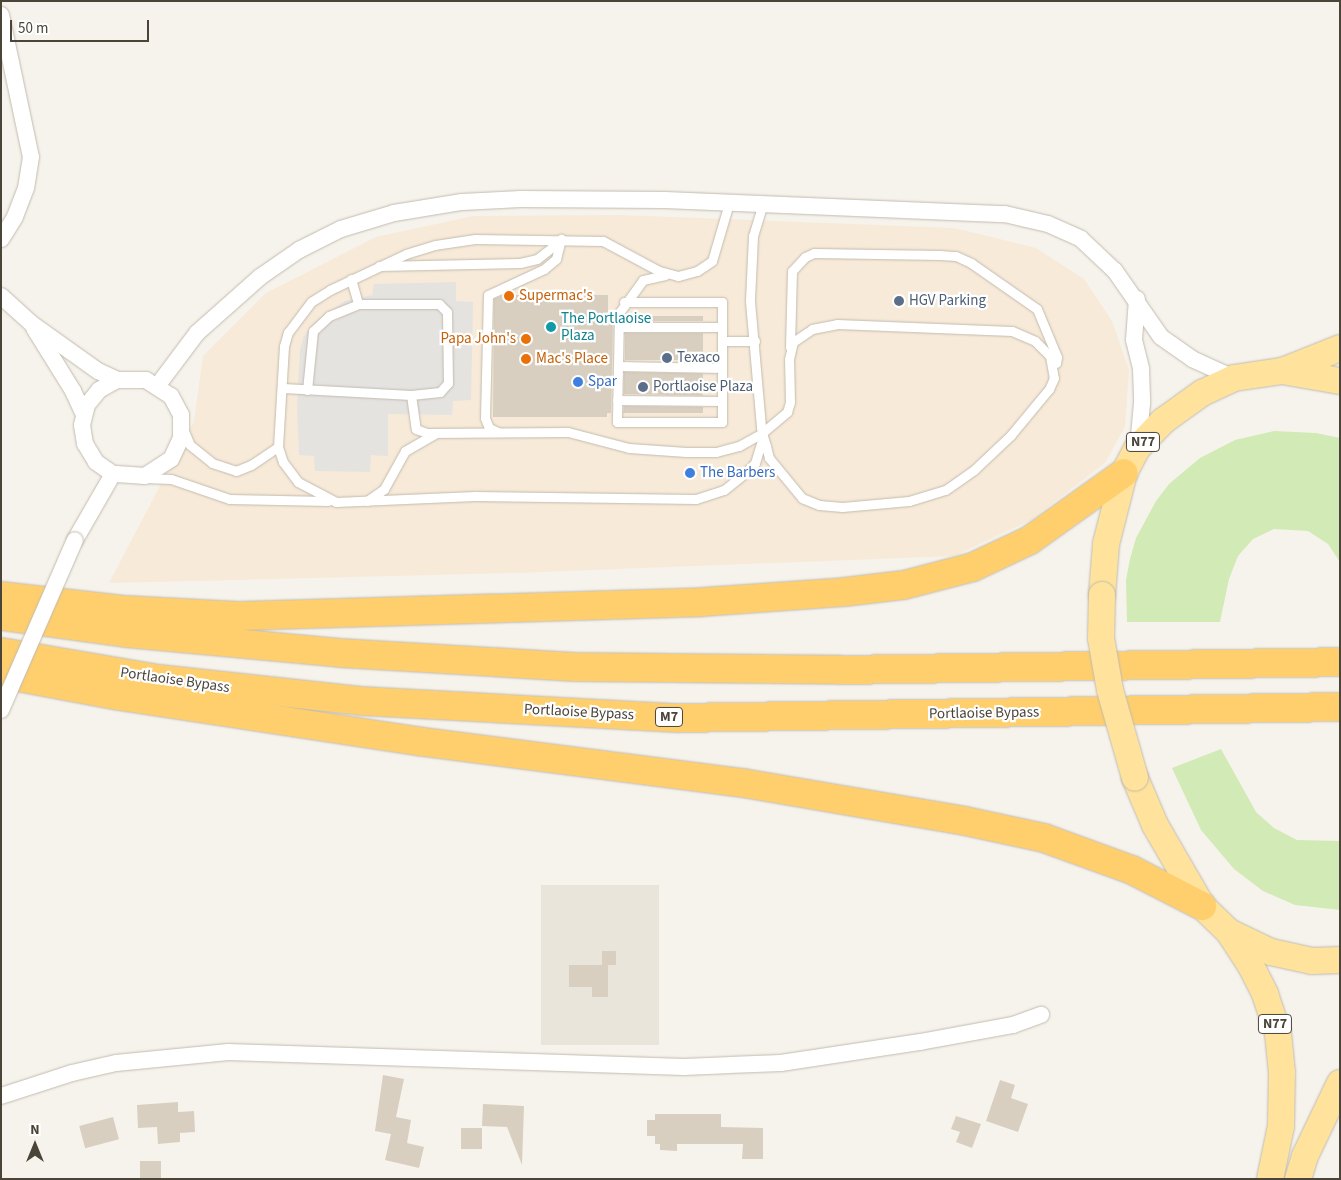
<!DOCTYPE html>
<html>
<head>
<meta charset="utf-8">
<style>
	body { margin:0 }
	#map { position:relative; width:1341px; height:1180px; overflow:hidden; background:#f6f3ec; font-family:"Source Sans 3",sans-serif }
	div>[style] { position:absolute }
	.residential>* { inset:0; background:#eae5da; transform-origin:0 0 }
	.commercial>* { inset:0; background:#f7ead8 }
	.green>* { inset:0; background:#d2eab5 }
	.parking>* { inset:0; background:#e5e3e0 }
	.building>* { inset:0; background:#d8cfc1; transform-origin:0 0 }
	.roads { filter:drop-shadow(0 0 1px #c2bbae) drop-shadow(0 0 1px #c2bbae) }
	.lane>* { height:9px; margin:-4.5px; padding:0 4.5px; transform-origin:4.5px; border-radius:4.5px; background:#fff }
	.street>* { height:16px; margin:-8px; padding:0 8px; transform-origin:8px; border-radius:8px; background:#fff }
	.primary>* { height:26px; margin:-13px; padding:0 13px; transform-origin:13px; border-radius:13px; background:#ffe39c }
	.highway>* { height:28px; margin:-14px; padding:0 14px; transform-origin:14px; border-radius:14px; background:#ffcf6e }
	.bridges { filter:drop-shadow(0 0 1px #c2bbae) drop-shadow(0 0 1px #c2bbae) }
	.street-bridge>* { height:16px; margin:-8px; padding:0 8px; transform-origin:8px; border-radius:8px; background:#fff }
	.primary-bridge>* { height:26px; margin:-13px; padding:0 13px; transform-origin:13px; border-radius:13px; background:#ffe39c }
	.dots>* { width:14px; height:14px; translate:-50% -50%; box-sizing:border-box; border:2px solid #fff; border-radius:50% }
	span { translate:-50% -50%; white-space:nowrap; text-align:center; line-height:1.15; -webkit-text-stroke:4.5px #fff; paint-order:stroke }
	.shield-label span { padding:1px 4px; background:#fff; border:1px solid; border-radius:4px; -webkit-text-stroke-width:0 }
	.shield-label { font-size:14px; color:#4b4439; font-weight:700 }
	.food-label { font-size:15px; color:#c56008 }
	.left { translate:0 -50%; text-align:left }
	.right { translate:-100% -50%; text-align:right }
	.service-label { font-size:15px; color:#4e5e75 }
	.culture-label { font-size:15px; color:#0d838f }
	.shop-label { font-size:15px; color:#366cbe }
	.street-label { font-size:15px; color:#4b4439 }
	.frame { position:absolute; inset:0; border:2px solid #4b4439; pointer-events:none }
	.north { position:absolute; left:10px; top:1120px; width:50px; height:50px; -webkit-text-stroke:4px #fff; paint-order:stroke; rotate:0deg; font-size:14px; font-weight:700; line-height:20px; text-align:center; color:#4b4439 }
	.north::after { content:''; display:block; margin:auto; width:18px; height:22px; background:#4b4439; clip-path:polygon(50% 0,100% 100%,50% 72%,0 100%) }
	.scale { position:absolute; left:10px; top:20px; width:139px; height:22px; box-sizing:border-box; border:2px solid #4b4439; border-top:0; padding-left:6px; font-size:15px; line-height:18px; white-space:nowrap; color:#4b4439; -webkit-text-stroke:4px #fff; paint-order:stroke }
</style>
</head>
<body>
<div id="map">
	<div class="residential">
		<div style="left:541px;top:885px;width:118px;height:160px"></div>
	</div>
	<div class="commercial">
		<div style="clip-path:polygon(620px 215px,954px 228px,1036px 248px,1084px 279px,1112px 321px,1129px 370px,1125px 426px,1105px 463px,1031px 520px,954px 556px,515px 573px,109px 583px,194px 421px,203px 356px,266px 293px,376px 237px,473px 216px)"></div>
	</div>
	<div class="green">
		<div style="clip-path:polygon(1274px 431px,1316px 433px,1340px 438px,1340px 562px,1328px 544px,1308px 531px,1274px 529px,1253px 539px,1238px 556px,1229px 579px,1220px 622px,1127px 622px,1126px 580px,1130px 559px,1136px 538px,1156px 501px,1169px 484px,1200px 458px,1235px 440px)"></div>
		<div style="clip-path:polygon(1221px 749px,1256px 812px,1274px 828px,1297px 840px,1340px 841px,1340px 910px,1295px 905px,1263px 891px,1234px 869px,1201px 830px,1172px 768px)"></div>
	</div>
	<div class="parking">
		<div style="clip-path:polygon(456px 282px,456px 301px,473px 302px,471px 400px,453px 401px,452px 415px,388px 414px,388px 456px,371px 455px,370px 472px,315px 471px,314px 456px,299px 455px,297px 409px,300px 350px,304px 336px,315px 322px,345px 301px,372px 295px,374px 284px)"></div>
	</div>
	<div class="building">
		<div style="clip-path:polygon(503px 295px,608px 295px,608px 316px,613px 316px,611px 413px,607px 413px,607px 417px,493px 417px,494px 299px)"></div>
		<div style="left:625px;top:316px;width:78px;height:5px"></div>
		<div style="left:625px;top:333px;width:78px;height:27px"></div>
		<div style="left:624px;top:372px;width:79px;height:22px;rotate:1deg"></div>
		<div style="clip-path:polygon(624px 406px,703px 407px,703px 413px,623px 413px)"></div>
		<div style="left:602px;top:951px;width:14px;height:14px"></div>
		<div style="clip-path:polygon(569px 965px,608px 965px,608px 997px,592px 997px,592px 987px,569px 987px)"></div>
		<div style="clip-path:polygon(383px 1075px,404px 1079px,396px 1117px,411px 1120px,407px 1143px,424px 1147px,419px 1168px,385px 1160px,391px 1134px,375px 1131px)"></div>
		<div style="clip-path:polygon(1000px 1080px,1015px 1085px,1011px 1098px,1028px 1104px,1018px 1132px,986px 1121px)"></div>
		<div style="clip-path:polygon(178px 1102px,178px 1112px,194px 1111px,195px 1132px,180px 1133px,180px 1142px,158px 1144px,157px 1127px,138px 1128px,137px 1105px)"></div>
		<div style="clip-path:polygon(483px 1104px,524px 1106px,522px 1165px,507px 1127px,482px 1126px)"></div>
		<div style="clip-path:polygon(655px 1114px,721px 1114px,721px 1127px,763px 1128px,763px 1159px,742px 1159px,743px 1144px,677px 1144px,677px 1151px,660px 1150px,660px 1144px,655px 1144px,655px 1136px,647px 1136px,647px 1120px,655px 1120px)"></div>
		<div style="clip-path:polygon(956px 1116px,981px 1124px,972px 1148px,956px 1142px,960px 1132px,951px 1129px)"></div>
		<div style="left:113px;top:1117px;width:23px;height:35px;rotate:75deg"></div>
		<div style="left:461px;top:1128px;width:21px;height:21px"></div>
		<div style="left:161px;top:1161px;width:18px;height:21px;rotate:90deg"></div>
	</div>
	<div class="roads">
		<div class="lane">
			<div style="left:729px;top:203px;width:60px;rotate:106.3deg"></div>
			<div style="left:712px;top:261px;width:18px;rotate:146deg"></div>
			<div style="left:697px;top:271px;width:20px;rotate:165deg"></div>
			<div style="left:678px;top:276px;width:20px;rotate:-165deg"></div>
			<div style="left:659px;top:271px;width:64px;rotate:-151.8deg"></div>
			<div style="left:603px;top:241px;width:128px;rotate:-179.1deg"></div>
			<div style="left:475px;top:239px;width:40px;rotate:171.5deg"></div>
			<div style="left:435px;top:245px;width:30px;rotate:163deg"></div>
			<div style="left:406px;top:254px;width:84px;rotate:154.7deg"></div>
			<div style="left:330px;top:290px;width:22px;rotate:148deg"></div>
			<div style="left:311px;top:302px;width:38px;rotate:127deg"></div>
			<div style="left:288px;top:332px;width:15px;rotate:106deg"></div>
			<div style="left:284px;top:346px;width:101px;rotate:93.4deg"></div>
			<div style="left:278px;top:447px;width:16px;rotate:72deg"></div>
			<div style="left:283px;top:462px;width:25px;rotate:53deg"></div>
			<div style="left:298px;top:482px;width:43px;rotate:27.8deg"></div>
			<div style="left:336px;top:502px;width:139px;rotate:-2.5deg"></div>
			<div style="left:475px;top:496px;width:221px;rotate:0.8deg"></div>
			<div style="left:696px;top:499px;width:29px;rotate:-18deg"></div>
			<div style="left:724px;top:490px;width:28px;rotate:-39deg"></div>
			<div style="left:746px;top:472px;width:13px;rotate:-45deg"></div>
			<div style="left:755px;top:463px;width:24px;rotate:-73deg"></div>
			<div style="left:379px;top:266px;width:141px;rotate:-1.2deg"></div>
			<div style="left:520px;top:263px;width:17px;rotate:-13deg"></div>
			<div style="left:537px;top:259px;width:28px;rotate:-38deg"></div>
			<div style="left:665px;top:275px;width:23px;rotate:167deg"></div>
			<div style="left:643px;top:280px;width:41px;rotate:126deg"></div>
			<div style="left:619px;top:313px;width:109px;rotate:91.1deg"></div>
			<div style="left:617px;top:422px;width:105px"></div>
			<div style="left:722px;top:422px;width:81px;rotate:-90deg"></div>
			<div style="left:722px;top:341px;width:33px"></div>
			<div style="left:351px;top:279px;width:26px;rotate:74deg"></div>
			<div style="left:624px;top:302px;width:98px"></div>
			<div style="left:722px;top:302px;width:39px;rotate:90deg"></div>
			<div style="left:619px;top:327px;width:103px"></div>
			<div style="left:790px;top:347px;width:76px;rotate:-88.5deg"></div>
			<div style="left:792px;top:271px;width:19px;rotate:-47deg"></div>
			<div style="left:805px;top:257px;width:10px;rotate:-24deg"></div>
			<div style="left:814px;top:253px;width:126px;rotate:0.9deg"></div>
			<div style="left:940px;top:255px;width:16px;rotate:4deg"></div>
			<div style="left:956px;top:256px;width:17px;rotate:25deg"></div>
			<div style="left:971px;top:263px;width:80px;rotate:34.9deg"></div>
			<div style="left:1037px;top:309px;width:52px;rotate:67.4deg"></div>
			<div style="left:1057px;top:357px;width:6px;rotate:99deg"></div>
			<div style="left:618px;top:366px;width:104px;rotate:1.1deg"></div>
			<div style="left:283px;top:388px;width:128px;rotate:3.1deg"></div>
			<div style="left:307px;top:390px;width:59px;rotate:-84.2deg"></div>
			<div style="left:313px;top:331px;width:22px;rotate:-43deg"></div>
			<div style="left:329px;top:316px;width:31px;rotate:-22deg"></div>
			<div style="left:358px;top:304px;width:81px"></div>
			<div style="left:439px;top:304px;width:11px;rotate:45deg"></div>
			<div style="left:447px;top:312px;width:71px;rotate:89.2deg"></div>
			<div style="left:448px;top:383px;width:12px;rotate:132deg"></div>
			<div style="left:440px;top:392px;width:29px;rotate:174deg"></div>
			<div style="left:411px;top:395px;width:34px;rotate:82deg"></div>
			<div style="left:416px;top:429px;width:12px;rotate:20deg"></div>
			<div style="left:427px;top:433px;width:141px;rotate:-0.4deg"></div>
			<div style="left:568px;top:432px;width:63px;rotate:14.7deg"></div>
			<div style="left:629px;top:448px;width:57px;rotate:4deg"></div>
			<div style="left:686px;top:452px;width:30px"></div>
			<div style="left:716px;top:452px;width:24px;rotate:-15deg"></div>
			<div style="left:739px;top:446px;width:26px;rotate:-29deg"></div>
			<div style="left:762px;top:433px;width:33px;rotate:-40deg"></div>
			<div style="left:787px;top:412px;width:10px;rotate:-73deg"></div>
			<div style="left:790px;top:402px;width:43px;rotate:-91.3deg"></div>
			<div style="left:789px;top:359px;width:17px;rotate:-77deg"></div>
			<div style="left:793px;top:342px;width:23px;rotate:-34deg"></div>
			<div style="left:812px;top:329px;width:25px;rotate:-11deg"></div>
			<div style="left:837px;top:324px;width:175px;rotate:2.3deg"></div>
			<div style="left:1012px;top:331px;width:25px;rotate:23deg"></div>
			<div style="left:1035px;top:341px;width:21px;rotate:45deg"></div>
			<div style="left:1050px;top:356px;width:22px;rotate:80deg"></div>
			<div style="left:1054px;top:378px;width:12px;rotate:114deg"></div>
			<div style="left:1049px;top:389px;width:60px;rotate:129.6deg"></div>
			<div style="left:1011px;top:435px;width:51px;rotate:136.6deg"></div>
			<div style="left:974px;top:470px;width:35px;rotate:145deg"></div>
			<div style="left:945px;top:490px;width:38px;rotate:163deg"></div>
			<div style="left:909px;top:501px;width:67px;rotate:174.9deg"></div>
			<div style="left:842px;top:507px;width:23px;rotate:-175deg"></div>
			<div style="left:819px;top:505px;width:18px;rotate:-158deg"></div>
			<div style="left:802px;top:498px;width:52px;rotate:-129.5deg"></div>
			<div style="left:769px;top:458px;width:12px;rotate:-104deg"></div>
			<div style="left:766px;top:446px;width:14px;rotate:-107deg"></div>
			<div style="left:762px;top:433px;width:6px;rotate:-99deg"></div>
			<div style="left:761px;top:427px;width:127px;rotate:-95deg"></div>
			<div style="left:750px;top:300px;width:64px;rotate:-87.3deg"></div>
			<div style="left:753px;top:236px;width:34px;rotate:-73deg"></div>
			<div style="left:617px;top:400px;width:105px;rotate:0.5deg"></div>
			<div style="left:184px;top:431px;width:15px;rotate:67deg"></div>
			<div style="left:190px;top:445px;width:28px;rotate:39deg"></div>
			<div style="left:212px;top:463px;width:25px;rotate:18deg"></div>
			<div style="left:236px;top:471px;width:16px;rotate:-22deg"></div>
			<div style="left:251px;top:465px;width:32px;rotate:-34deg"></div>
			<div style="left:498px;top:432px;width:10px;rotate:-156deg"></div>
			<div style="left:489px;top:428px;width:11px;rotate:-112deg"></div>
			<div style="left:485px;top:418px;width:123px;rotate:-88.6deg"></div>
			<div style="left:488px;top:295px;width:62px;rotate:-24.9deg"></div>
			<div style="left:544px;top:269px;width:16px;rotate:-40deg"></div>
			<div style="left:556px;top:259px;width:21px;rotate:-76deg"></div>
			<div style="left:144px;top:478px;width:27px;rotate:2deg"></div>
			<div style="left:171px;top:479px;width:61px;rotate:19deg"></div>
			<div style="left:229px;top:499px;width:99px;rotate:1.2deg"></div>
			<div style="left:367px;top:501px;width:21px;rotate:-35deg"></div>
			<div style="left:384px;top:489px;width:43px;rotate:-61.1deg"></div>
			<div style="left:405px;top:451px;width:34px;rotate:-30deg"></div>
		</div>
		<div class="street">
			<div style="left:1px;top:15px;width:145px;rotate:78.1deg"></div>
			<div style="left:31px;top:157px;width:31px;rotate:99deg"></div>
			<div style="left:26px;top:188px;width:31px;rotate:111deg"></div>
			<div style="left:15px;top:217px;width:26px;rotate:122deg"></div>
			<div style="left:1px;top:296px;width:42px;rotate:42.1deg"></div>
			<div style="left:32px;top:324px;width:81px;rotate:35.5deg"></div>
			<div style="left:98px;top:371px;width:21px;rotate:25deg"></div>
			<div style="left:117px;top:380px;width:29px"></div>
			<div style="left:146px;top:380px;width:30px;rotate:33deg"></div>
			<div style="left:171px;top:396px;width:21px;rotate:62deg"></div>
			<div style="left:181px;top:415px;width:23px;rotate:90deg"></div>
			<div style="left:181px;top:438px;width:23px;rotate:115deg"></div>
			<div style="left:171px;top:459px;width:31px;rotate:147deg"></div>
			<div style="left:145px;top:476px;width:32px;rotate:-176deg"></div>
			<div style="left:113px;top:474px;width:21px;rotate:-145deg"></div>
			<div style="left:96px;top:462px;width:21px;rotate:-121deg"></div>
			<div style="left:85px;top:444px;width:19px;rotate:-99deg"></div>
			<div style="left:82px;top:425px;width:21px;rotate:-76deg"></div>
			<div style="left:87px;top:405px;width:19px;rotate:-51deg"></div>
			<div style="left:99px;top:390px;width:21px;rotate:-29deg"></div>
			<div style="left:1137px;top:299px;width:41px;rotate:94.2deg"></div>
			<div style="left:1134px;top:340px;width:30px;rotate:76deg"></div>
			<div style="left:1141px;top:369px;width:34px;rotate:88deg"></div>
			<div style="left:1142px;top:403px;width:44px;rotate:95.2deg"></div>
			<div style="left:34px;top:328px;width:74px;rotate:58.2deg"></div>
			<div style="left:73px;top:391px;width:26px;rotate:65deg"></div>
			<div style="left:158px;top:385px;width:65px;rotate:-53.1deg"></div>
			<div style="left:197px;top:333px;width:84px;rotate:-41.6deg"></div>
			<div style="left:260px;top:277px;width:47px;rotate:-34.7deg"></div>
			<div style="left:299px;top:250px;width:47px;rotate:-26.6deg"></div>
			<div style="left:341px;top:229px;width:55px;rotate:-16.8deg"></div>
			<div style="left:394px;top:213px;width:69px;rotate:-9.2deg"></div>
			<div style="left:462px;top:202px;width:59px;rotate:-2.9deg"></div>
			<div style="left:521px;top:199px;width:144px;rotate:0.4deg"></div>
			<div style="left:665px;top:200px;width:340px;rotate:2.4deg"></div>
			<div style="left:1005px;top:214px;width:44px;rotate:13.1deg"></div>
			<div style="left:1048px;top:224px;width:36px;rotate:24deg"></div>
			<div style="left:1081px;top:239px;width:47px;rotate:43.3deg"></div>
			<div style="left:1115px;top:271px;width:80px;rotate:55.1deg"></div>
			<div style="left:1161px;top:337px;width:38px;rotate:35deg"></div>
			<div style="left:1192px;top:359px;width:46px;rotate:24.3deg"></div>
			<div style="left:75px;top:540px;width:76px;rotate:-60.1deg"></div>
			<div style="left:1px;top:1096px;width:75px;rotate:-17.9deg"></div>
			<div style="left:72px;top:1073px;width:45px;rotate:-12.8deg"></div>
			<div style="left:116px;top:1063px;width:113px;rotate:-5.6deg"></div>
			<div style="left:228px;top:1052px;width:456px;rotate:1.9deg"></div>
			<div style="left:684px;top:1067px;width:97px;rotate:-2.4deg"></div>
			<div style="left:781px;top:1063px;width:141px;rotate:-8.6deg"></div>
			<div style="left:920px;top:1042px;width:95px;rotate:-10.4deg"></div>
			<div style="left:1013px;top:1025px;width:30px;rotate:-20deg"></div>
		</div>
		<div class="primary">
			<div style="left:1285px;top:370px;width:59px;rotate:-21.8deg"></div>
			<div style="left:1102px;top:595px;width:51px;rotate:-85.5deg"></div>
			<div style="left:1106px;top:544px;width:73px;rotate:-75.8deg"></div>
			<div style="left:1124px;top:473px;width:30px;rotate:-62deg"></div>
			<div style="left:1138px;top:447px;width:36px;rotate:-46deg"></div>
			<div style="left:1163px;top:421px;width:48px;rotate:-35.7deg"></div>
			<div style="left:1202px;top:393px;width:35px;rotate:-25deg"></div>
			<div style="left:1234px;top:378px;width:49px;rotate:-8.3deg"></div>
			<div style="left:1282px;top:371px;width:59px;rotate:9.8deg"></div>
			<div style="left:1135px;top:778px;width:51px;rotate:66.9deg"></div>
			<div style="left:1155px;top:825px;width:94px;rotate:59.9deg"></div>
			<div style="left:1202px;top:906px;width:37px;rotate:44deg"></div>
			<div style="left:1229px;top:932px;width:38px;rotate:57deg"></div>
			<div style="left:1250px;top:964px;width:34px;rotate:63deg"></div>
			<div style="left:1265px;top:994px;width:41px;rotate:71.6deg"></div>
			<div style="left:1278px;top:1033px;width:40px;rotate:84.3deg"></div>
			<div style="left:1282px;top:1073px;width:53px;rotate:91.1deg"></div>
			<div style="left:1281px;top:1126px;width:54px;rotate:101.7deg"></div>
			<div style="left:1231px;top:933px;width:44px;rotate:25.4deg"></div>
			<div style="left:1271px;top:952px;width:42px;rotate:12.4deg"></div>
			<div style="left:1312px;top:961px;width:28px;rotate:-2deg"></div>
			<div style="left:1298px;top:1179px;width:24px;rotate:-73deg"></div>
			<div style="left:1305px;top:1156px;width:81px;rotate:-64.4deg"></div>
		</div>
		<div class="highway">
			<div style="left:1px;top:596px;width:126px;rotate:6.4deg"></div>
			<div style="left:126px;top:610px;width:113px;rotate:3deg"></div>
			<div style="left:239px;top:616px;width:463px;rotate:-1.7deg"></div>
			<div style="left:702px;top:602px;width:142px;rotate:-4deg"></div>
			<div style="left:844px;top:592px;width:60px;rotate:-6.7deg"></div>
			<div style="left:904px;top:585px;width:71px;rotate:-14.6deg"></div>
			<div style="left:973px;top:567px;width:63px;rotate:-25.3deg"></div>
			<div style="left:1030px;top:540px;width:115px;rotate:-35.5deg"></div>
			<div style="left:1px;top:616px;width:126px;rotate:7.7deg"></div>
			<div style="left:126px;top:633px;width:215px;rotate:5.3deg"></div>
			<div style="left:340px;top:653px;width:235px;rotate:3.4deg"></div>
			<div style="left:575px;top:667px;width:266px;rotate:0.6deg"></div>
			<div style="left:841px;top:670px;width:499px;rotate:-0.9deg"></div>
			<div style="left:1px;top:652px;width:160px;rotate:9.7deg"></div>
			<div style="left:159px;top:679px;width:203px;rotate:6.2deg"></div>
			<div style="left:361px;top:701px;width:317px;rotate:3.1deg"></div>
			<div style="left:678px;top:718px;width:662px;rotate:-0.95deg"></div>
			<div style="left:1px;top:674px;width:120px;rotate:10.6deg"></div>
			<div style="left:119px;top:696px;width:307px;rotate:8.6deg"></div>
			<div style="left:423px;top:742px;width:323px;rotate:7.3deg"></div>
			<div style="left:743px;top:783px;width:225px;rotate:9.7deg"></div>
			<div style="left:965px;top:821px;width:81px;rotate:12.1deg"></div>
			<div style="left:1044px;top:838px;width:94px;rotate:20deg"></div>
			<div style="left:1132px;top:870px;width:79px;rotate:27.2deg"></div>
		</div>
	</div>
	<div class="bridges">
		<div class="street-bridge">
			<div style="left:1px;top:710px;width:185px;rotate:-66.5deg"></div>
		</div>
		<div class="primary-bridge">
			<div style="left:1102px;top:595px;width:43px;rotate:91.3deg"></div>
			<div style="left:1101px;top:638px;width:53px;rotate:80.2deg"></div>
			<div style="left:1110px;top:690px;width:91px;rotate:74.1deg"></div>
		</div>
	</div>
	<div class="dots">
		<div style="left:509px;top:296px;background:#e8710a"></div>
		<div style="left:899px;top:301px;background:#5c6f8a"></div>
		<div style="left:551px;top:327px;background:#0f9aa8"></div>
		<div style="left:526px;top:339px;background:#e8710a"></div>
		<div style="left:667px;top:358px;background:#5c6f8a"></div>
		<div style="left:526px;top:359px;background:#e8710a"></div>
		<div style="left:578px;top:382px;background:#3f7fe0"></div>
		<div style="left:643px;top:387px;background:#5c6f8a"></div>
		<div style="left:690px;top:473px;background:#3f7fe0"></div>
	</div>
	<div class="shield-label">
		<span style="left:1143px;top:442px">N77</span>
		<span style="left:669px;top:717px">M7</span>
		<span style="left:1275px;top:1024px">N77</span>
	</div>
	<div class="food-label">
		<span class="left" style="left:519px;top:296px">Supermac's</span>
		<span class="right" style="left:516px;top:339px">Papa John's</span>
		<span class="left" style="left:536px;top:359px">Mac's Place</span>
	</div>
	<div class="service-label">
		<span class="left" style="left:909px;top:301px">HGV Parking</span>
		<span class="left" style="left:677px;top:358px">Texaco</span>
		<span class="left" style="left:653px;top:387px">Portlaoise Plaza</span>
	</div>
	<div class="culture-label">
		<span class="left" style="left:561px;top:327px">The Portlaoise<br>Plaza</span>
	</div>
	<div class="shop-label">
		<span class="left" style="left:588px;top:382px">Spar</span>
		<span class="left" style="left:700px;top:473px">The Barbers</span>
	</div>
	<div class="street-label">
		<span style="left:175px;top:680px;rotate:8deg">Portlaoise Bypass</span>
		<span style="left:579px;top:712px;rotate:3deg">Portlaoise Bypass</span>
		<span style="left:984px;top:713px;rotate:-1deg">Portlaoise Bypass</span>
	</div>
	<div class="frame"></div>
	<div class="north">N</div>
	<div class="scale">50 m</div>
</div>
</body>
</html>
